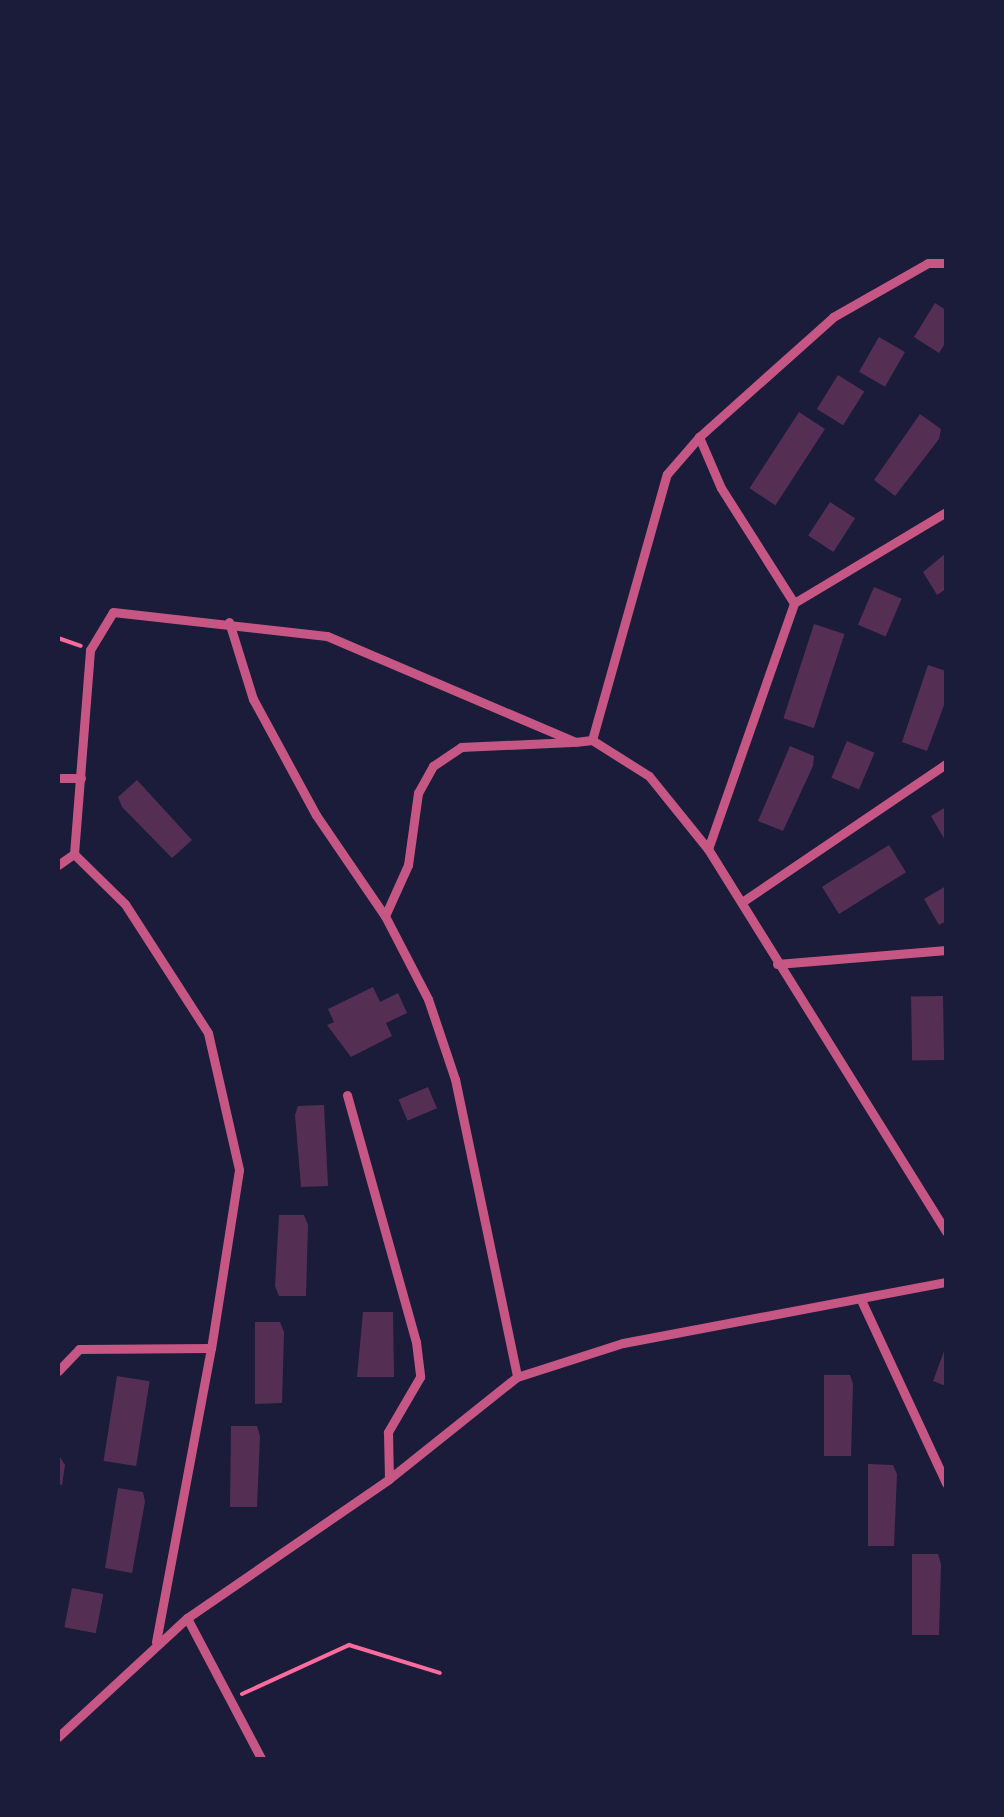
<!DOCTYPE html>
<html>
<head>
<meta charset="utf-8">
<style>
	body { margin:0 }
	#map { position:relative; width:1004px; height:1817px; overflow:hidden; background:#1b1b3a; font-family:"Varela Round",sans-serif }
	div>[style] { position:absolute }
	.building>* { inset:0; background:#542f53; transform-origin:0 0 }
	.path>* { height:4px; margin:-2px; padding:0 2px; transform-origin:2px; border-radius:2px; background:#ff6b9d }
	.minor>* { height:9px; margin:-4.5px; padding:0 4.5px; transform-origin:4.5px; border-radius:4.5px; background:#c65784 }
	span { translate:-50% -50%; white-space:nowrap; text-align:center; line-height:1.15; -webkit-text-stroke:9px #1b1b3a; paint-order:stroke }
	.frame { position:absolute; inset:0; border:60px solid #1b1b3a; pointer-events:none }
</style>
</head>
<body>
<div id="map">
	<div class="building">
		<div style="clip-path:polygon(935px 303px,946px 310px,946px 342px,939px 353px,914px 337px)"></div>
		<div style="left:879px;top:337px;width:30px;height:40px;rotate:30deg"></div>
		<div style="left:838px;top:375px;width:31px;height:40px;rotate:32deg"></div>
		<div style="left:799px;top:412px;width:31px;height:91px;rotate:33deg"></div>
		<div style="clip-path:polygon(920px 414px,941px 429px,939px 439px,895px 496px,874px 480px)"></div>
		<div style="left:830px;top:502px;width:30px;height:40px;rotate:33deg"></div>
		<div style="clip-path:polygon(946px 553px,946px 589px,937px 595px,923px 572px)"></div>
		<div style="left:874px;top:587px;width:30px;height:41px;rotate:23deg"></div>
		<div style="left:814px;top:624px;width:32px;height:99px;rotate:18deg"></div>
		<div style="clip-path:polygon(928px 665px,946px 671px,946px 700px,927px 751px,902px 742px)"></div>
		<div style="left:847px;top:741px;width:30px;height:40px;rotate:23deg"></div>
		<div style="clip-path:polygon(790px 746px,814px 756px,813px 766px,783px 831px,758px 821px)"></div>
		<div style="clip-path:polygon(137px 780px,192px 840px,172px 858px,122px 807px,118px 797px)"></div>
		<div style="clip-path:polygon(946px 807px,946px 842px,931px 816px)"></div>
		<div style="left:889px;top:845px;width:32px;height:79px;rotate:58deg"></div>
		<div style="clip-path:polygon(946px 886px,946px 921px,939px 925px,924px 899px)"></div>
		<div style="clip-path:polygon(373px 987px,380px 1002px,398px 993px,407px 1013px,386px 1023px,392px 1036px,351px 1057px,327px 1025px,334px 1022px,328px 1009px)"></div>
		<div style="left:943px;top:996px;width:64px;height:32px;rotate:89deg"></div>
		<div style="left:428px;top:1087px;width:23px;height:32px;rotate:67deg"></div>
		<div style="clip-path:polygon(324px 1105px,328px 1186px,301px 1187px,295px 1115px,298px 1106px)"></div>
		<div style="clip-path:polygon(279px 1215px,304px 1215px,308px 1225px,306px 1296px,279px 1296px,275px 1286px)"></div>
		<div style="clip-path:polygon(363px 1312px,393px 1312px,394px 1377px,357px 1377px)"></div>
		<div style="clip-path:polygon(255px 1322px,280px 1322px,284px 1332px,282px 1403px,255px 1404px)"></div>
		<div style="clip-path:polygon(946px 1346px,946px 1386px,933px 1381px)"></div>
		<div style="clip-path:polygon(824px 1375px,850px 1375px,853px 1384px,851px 1456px,824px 1456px)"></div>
		<div style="left:117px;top:1376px;width:33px;height:86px;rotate:9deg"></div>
		<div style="clip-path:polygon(231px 1426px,257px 1426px,260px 1436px,257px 1507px,230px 1507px)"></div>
		<div style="clip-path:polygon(58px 1454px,65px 1465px,62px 1485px,58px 1484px)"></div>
		<div style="clip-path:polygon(868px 1464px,893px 1465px,897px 1474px,894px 1546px,868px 1546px)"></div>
		<div style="clip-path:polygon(118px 1488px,143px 1492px,145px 1502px,132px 1573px,105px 1568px)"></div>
		<div style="clip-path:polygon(912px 1554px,938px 1554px,941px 1564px,939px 1635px,912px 1635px)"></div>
		<div style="left:72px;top:1588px;width:32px;height:40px;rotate:11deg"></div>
	</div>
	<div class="path">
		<div style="left:58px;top:638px;width:24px;rotate:19deg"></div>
		<div style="left:242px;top:1694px;width:118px;rotate:-24.6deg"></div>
		<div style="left:349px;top:1645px;width:95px;rotate:17.1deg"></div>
	</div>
	<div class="minor">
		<div style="left:794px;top:603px;width:136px;rotate:-122.4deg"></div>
		<div style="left:721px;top:488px;width:56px;rotate:-113.3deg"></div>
		<div style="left:699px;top:437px;width:180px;rotate:-41.8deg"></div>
		<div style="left:833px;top:317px;width:109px;rotate:-29.6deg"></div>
		<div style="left:928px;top:263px;width:18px"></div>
		<div style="left:229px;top:622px;width:81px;rotate:72.7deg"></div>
		<div style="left:253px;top:699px;width:132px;rotate:61.5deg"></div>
		<div style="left:316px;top:815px;width:122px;rotate:55.7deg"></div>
		<div style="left:385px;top:916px;width:56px;rotate:-65.7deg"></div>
		<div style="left:408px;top:865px;width:73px;rotate:-82.1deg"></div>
		<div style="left:418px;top:793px;width:31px;rotate:-61deg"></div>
		<div style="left:433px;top:766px;width:34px;rotate:-34deg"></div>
		<div style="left:461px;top:747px;width:111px;rotate:-2.6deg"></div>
		<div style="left:592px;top:740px;width:276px;rotate:-74.3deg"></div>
		<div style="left:667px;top:474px;width:49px;rotate:-49.1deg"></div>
		<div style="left:58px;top:778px;width:23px"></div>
		<div style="left:708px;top:849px;width:261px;rotate:-70.7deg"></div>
		<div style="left:794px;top:603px;width:177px;rotate:-30.9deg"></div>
		<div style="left:74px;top:854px;width:71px;rotate:44.4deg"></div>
		<div style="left:125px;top:904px;width:153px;rotate:57.2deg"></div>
		<div style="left:208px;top:1033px;width:140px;rotate:77.2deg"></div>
		<div style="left:239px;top:1170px;width:180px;rotate:98.9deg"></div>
		<div style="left:58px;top:865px;width:19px;rotate:-35deg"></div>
		<div style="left:74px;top:854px;width:205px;rotate:-85.5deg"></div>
		<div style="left:90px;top:650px;width:44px;rotate:-58.8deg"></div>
		<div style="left:113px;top:612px;width:215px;rotate:6.4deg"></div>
		<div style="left:327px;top:636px;width:270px;rotate:23.1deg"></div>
		<div style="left:575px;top:742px;width:17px;rotate:-7deg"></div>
		<div style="left:592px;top:740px;width:67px;rotate:32.3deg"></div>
		<div style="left:649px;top:776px;width:94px;rotate:51.1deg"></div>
		<div style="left:708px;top:849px;width:451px;rotate:58.1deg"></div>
		<div style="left:742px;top:902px;width:246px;rotate:-34.1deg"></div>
		<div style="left:385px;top:916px;width:93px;rotate:62.6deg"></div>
		<div style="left:428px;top:999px;width:84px;rotate:71.4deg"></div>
		<div style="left:455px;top:1079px;width:304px;rotate:78.2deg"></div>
		<div style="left:777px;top:964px;width:170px;rotate:-4.7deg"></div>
		<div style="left:347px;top:1095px;width:256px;rotate:74.4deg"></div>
		<div style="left:416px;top:1342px;width:35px;rotate:83deg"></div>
		<div style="left:420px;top:1377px;width:64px;rotate:120.2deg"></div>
		<div style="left:388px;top:1432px;width:47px;rotate:88.8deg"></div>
		<div style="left:862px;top:1302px;width:200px;rotate:65.1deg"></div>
		<div style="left:58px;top:1371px;width:30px;rotate:-46deg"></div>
		<div style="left:79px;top:1349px;width:132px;rotate:-0.4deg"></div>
		<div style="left:211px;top:1348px;width:299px;rotate:100.6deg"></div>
		<div style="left:187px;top:1618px;width:161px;rotate:62.2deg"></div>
		<div style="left:58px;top:1737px;width:176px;rotate:-42.7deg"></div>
		<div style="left:187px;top:1618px;width:245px;rotate:-34.5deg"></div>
		<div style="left:389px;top:1479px;width:164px;rotate:-38.6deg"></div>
		<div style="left:517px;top:1377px;width:111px;rotate:-17.8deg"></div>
		<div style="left:623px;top:1343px;width:329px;rotate:-10.7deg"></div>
	</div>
	<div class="frame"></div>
</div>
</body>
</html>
